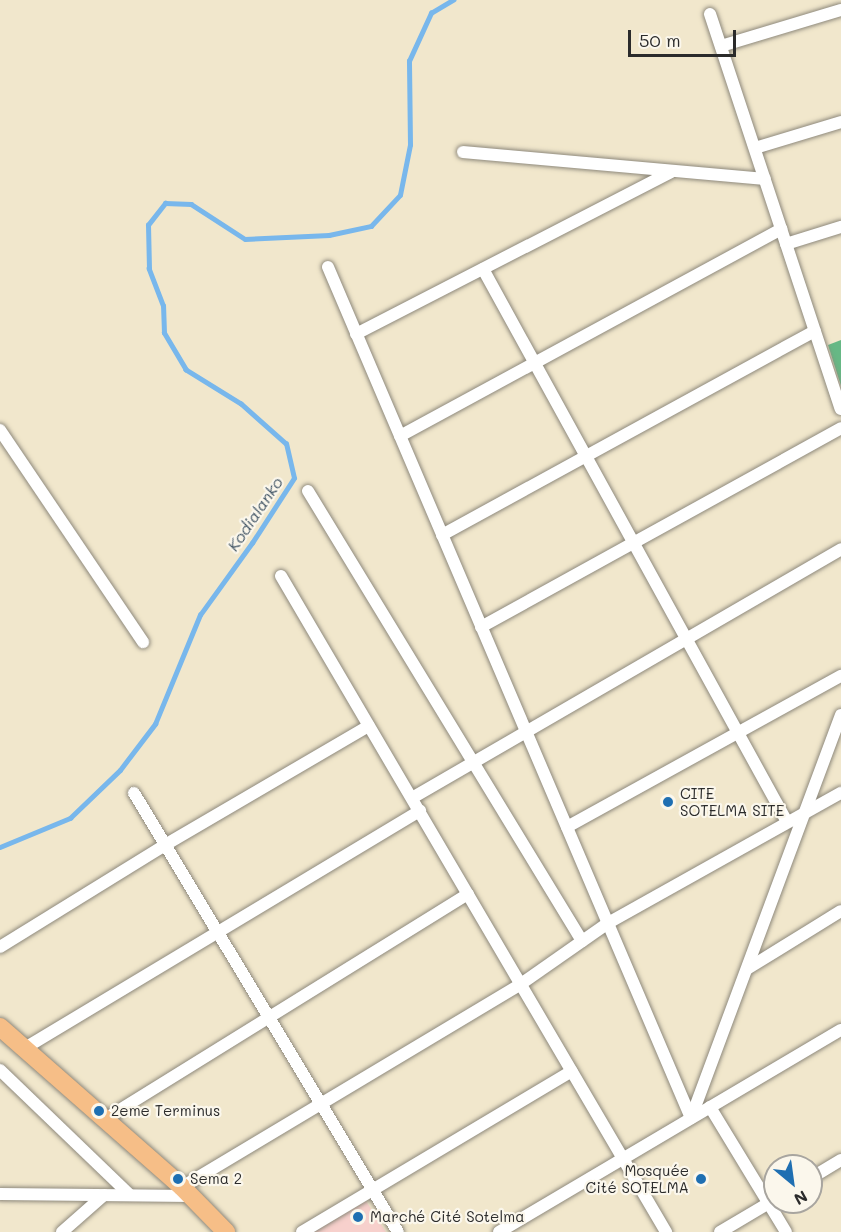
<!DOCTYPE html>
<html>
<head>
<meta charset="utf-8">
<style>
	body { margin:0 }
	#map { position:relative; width:841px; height:1232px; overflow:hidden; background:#f1e7cc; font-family:Mali,sans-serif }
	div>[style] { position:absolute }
	.built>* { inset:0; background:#f7d0cc }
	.forest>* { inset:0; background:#66b885 }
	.stream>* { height:4.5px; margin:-2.25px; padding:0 2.25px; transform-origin:2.25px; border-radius:2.25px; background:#78b7ec }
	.roads { filter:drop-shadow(0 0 2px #8e897c) drop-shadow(0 0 2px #8e897c) }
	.street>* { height:12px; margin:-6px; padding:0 6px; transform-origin:6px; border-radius:6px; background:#fff }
	.primary>* { height:18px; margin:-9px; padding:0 9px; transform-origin:9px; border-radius:9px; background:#f6be87 }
	.dots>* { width:16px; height:16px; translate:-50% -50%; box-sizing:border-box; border:3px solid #fbf7ec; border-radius:50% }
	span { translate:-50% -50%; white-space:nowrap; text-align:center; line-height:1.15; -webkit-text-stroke:4.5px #fbf7ec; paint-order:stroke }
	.poi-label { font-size:15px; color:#2b2b2b }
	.left { translate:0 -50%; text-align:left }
	.right { translate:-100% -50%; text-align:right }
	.water-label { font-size:16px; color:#425565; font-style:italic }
	.north { position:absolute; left:763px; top:1154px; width:60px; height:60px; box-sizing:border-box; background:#fbf7ec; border:2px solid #a8a59f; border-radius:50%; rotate:151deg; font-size:16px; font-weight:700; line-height:24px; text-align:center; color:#2b2b2b }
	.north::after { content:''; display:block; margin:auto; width:21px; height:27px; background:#1f6fb2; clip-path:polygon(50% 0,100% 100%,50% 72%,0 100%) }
	.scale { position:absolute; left:628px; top:30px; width:108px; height:27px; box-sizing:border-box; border:3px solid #2b2b2b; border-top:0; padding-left:8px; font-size:18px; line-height:21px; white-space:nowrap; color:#2b2b2b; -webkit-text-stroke:4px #fbf7ec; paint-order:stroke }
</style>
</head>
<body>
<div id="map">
	<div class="built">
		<div style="clip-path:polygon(366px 1201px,386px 1232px,314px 1232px)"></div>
	</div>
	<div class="forest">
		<div style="clip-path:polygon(841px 340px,841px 386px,828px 345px)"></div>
	</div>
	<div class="stream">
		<div style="left:0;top:847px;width:76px;rotate:-22.5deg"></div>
		<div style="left:70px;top:818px;width:69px;rotate:-43.8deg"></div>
		<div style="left:120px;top:770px;width:58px;rotate:-52.7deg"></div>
		<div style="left:155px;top:724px;width:118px;rotate:-67.6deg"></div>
		<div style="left:200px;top:615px;width:89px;rotate:-54.2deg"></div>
		<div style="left:252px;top:543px;width:77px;rotate:-57.1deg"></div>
		<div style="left:294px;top:478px;width:35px;rotate:-103deg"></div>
		<div style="left:286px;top:444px;width:60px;rotate:-138.4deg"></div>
		<div style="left:241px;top:404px;width:65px;rotate:-148.3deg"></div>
		<div style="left:186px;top:370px;width:43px;rotate:-120.7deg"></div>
		<div style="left:164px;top:333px;width:27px;rotate:-92deg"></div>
		<div style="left:163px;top:306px;width:40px;rotate:-111deg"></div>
		<div style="left:149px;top:269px;width:44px;rotate:-91.3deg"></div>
		<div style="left:148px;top:225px;width:28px;rotate:-52deg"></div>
		<div style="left:165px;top:203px;width:26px;rotate:2deg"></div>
		<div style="left:191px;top:204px;width:64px;rotate:32.9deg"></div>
		<div style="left:245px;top:239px;width:84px;rotate:-2.7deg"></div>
		<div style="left:329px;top:235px;width:43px;rotate:-12.1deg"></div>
		<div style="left:371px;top:226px;width:42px;rotate:-46.9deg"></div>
		<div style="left:400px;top:195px;width:51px;rotate:-78.7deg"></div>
		<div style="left:410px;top:145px;width:84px;rotate:-90.7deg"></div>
		<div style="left:409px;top:61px;width:53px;rotate:-65.4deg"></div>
		<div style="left:431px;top:13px;width:26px;rotate:-31deg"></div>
	</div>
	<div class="roads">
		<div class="street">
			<div style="left:710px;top:14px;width:416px;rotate:71.7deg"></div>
			<div style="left:721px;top:46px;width:125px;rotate:-16.7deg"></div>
			<div style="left:755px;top:148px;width:90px;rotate:-16.8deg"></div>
			<div style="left:463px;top:152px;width:303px;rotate:5.1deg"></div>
			<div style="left:786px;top:244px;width:58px;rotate:-17.2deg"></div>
			<div style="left:328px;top:267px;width:925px;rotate:66.9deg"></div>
			<div style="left:483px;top:269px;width:631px;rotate:61.2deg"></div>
			<div style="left:356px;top:334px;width:354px;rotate:-27.2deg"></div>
			<div style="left:0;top:430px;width:256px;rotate:56deg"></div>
			<div style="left:400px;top:436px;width:434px;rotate:-28.5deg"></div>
			<div style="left:308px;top:491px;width:527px;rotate:58.66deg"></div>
			<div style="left:442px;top:535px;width:425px;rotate:-28.7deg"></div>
			<div style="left:281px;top:576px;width:761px;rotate:59.59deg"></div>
			<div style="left:481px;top:627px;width:411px;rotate:-28.9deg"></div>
			<div style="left:134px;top:793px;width:512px;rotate:58.98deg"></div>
			<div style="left:412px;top:798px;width:496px;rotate:-30.1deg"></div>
			<div style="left:567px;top:827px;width:313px;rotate:-28.9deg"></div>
			<div style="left:0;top:947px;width:194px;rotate:-31.7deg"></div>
			<div style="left:165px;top:845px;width:236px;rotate:-30.3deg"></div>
			<div style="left:747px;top:969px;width:110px;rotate:-31.7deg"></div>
			<div style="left:25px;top:1048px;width:461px;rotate:-31deg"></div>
			<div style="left:0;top:1070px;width:179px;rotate:43.9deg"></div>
			<div style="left:710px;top:1107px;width:146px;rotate:58.7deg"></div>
			<div style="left:691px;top:1118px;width:430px;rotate:-69.6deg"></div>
			<div style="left:105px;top:1119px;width:427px;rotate:-31.8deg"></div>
			<div style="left:811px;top:1178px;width:35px;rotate:-31deg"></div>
			<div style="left:182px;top:1187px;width:395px;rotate:-30.9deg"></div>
			<div style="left:521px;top:984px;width:106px;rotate:-35deg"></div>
			<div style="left:608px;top:923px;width:267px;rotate:-29.2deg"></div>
			<div style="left:0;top:1194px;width:192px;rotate:0.6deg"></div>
			<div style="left:62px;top:1232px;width:56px;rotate:-41.4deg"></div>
			<div style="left:302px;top:1232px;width:314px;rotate:-30.8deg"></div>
			<div style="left:499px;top:1232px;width:397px;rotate:-30.6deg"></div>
			<div style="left:720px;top:1232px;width:63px;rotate:-30.7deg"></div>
		</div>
		<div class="primary">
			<div style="left:0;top:1027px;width:242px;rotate:41.3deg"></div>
			<div style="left:182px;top:1187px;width:63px;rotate:45.6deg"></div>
		</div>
	</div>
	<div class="dots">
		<div style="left:668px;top:802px;background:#1f6fb2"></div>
		<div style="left:99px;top:1111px;background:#1f6fb2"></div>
		<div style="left:178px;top:1179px;background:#1f6fb2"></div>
		<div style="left:701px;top:1179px;background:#1f6fb2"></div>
		<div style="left:358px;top:1217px;background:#1f6fb2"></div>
	</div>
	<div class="poi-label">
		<span class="left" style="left:680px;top:802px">CITE<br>SOTELMA SITE</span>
		<span class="left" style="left:111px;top:1111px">2eme Terminus</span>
		<span class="right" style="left:689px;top:1179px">Mosquée<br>Cité SOTELMA</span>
		<span class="left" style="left:190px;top:1179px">Sema 2</span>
		<span class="left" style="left:370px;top:1217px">Marché Cité Sotelma</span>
	</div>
	<div class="water-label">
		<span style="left:255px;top:514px;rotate:-56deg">Kodialanko</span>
	</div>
	<div class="north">N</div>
	<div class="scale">50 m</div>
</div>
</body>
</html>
